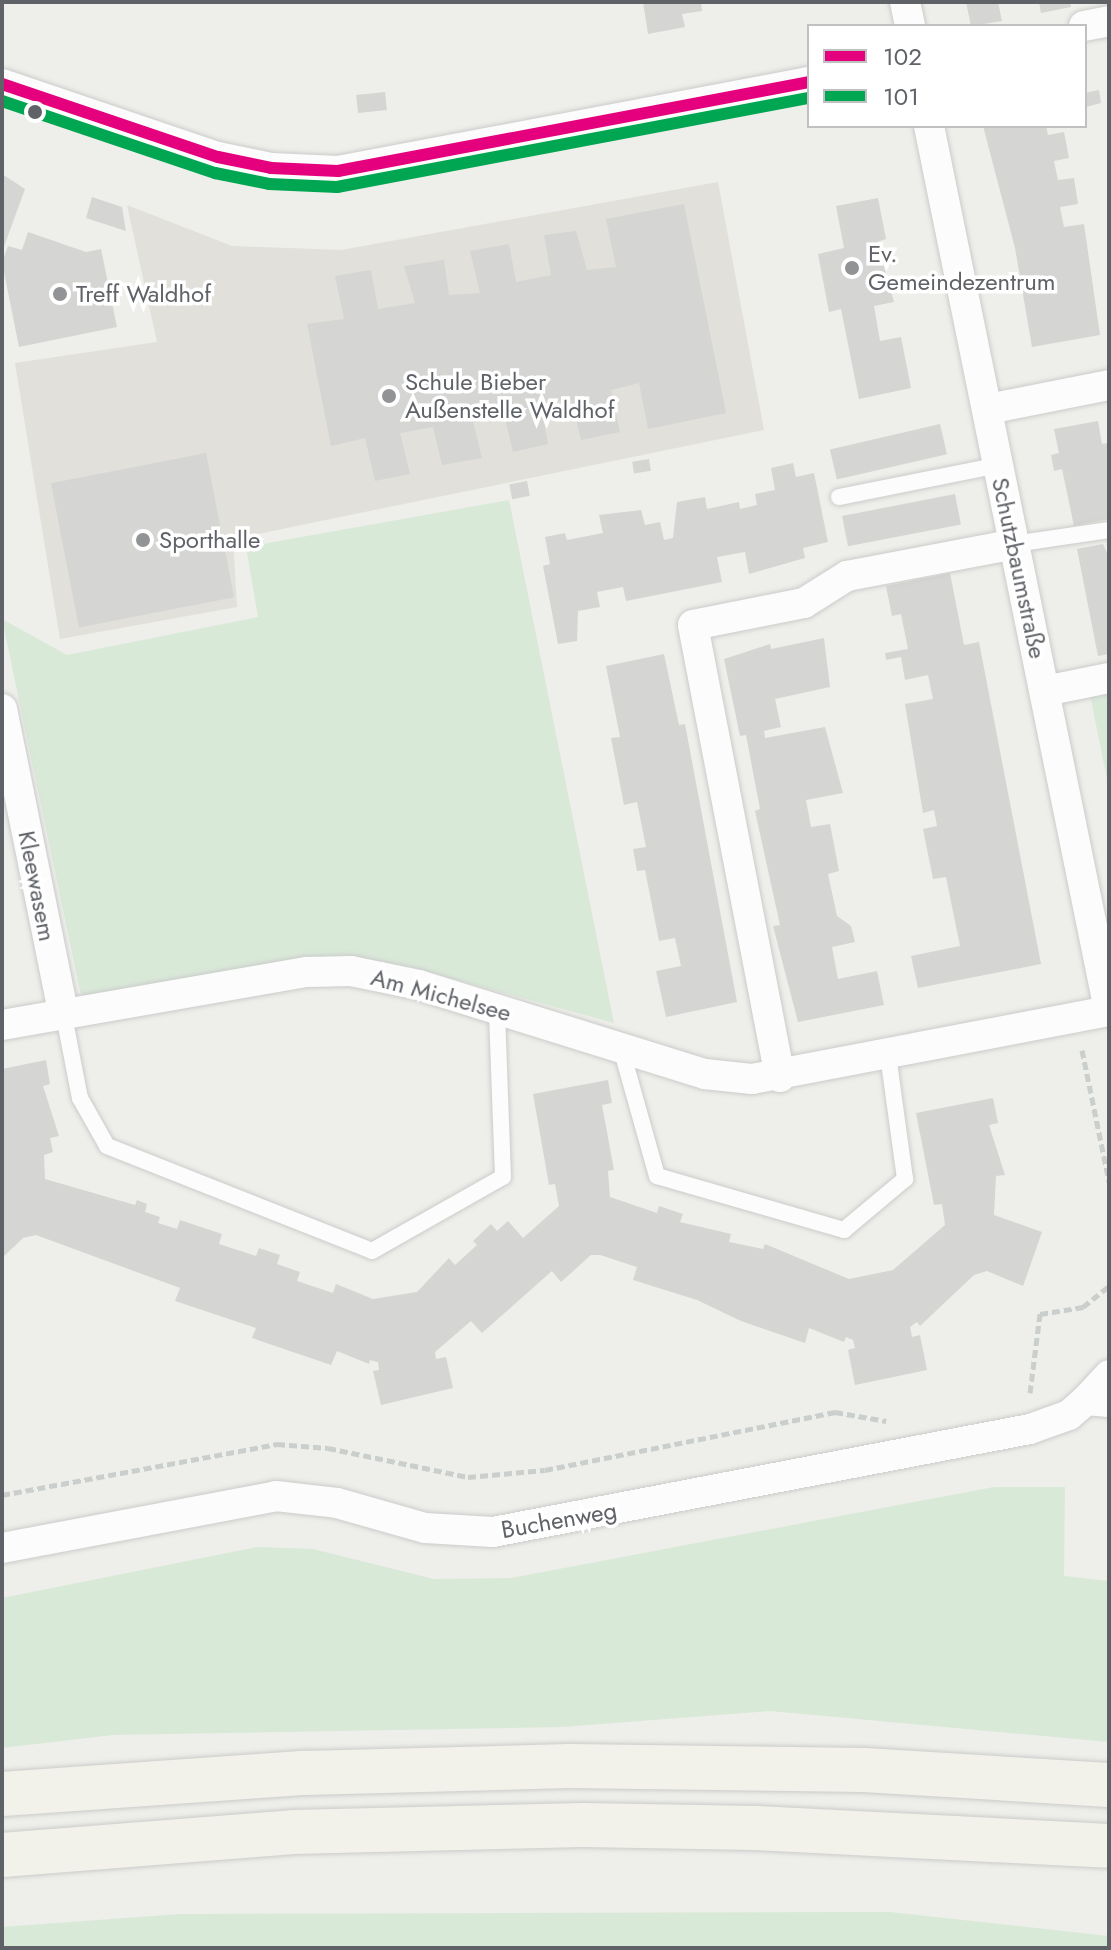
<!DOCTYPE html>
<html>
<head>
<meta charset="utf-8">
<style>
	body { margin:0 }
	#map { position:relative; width:1111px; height:1950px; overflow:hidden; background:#eeeeea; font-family:Jost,sans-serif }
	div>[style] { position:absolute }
	.education>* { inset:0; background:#e1e0da }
	.green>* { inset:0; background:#d9e9d8 }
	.building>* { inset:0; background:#d5d5d3; transform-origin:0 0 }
	.path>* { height:5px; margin-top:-2.5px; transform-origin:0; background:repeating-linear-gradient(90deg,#cacfcd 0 8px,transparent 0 12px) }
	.roads { filter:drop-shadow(0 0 2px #cbcccb) drop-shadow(0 0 2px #cbcccb) }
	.lane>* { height:16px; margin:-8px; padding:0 8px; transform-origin:8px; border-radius:8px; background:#fcfcfc }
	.street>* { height:30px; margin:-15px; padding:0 15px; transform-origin:15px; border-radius:15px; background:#fcfcfc }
	.primary>* { height:44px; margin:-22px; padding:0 22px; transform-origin:22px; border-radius:22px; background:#f3f2ea }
	.bus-1>* { height:12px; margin:-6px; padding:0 6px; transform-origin:6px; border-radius:6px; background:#e5007d }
	.bus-2>* { height:12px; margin:-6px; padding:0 6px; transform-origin:6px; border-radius:6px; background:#00a651 }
	.dots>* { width:22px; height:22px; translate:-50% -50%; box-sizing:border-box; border:4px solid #fff; border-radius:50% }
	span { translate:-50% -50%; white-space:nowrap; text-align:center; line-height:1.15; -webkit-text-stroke:7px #fff; paint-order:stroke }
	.poi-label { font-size:24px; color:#5f6267 }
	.left { translate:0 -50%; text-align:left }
	.street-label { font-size:24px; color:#5f6267 }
	.frame { position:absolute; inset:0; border:4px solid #5f6267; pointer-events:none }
	.legend { position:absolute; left:807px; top:24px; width:280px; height:104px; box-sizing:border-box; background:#fff; border:2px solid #bfc0c2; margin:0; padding:10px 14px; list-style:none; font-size:24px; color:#5f6267 }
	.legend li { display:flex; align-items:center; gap:16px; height:40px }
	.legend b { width:40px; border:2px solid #bfc0c2 }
</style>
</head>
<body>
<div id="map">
	<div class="education">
		<div style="clip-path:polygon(718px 182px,764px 430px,233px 539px,237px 607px,60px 639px,15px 363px,157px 342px,127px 205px,232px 246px,341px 250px)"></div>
	</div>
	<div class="green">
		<div style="clip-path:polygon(509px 500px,614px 1023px,410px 967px,354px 961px,83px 1005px,2px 619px,67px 655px,258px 617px,246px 547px)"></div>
		<div style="clip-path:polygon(1109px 691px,1109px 789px,1090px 695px)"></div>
		<div style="clip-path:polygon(994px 1487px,1065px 1487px,1064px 1576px,1109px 1581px,1109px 1742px,770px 1711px,562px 1727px,113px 1735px,2px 1748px,2px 1598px,257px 1547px,313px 1549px,434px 1579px,511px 1578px)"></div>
		<div style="clip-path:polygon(890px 1912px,1109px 1936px,1109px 1948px,2px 1948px,2px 1927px,180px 1914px)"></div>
	</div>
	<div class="building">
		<div style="clip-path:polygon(643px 2px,701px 2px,702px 11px,682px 14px,685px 27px,648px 34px)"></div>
		<div style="clip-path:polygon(966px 2px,998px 2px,1002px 21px,971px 26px)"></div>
		<div style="clip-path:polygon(1039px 2px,1070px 2px,1071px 7px,1041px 13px)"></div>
		<div style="clip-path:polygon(1099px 90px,1101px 103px,1086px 107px,1085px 93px)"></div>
		<div style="left:385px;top:92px;width:18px;height:29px;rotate:84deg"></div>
		<div style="clip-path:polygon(983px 126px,1046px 126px,1048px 135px,1064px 132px,1069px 158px,1054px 161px,1058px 180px,1074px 178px,1078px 204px,1060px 207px,1064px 227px,1084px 224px,1100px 335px,1032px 347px,1015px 248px)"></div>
		<div style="clip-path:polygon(2px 174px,25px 189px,2px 252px)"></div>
		<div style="clip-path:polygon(92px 197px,122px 207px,126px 231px,86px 218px)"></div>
		<div style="clip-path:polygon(878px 198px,886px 239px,877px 242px,894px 302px,874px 306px,880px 341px,901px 337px,911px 388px,859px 399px,841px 309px,829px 312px,818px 254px,844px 248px,836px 206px)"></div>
		<div style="clip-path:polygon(684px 204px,726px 413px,648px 429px,639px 383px,611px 390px,620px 432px,581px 440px,571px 399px,541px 405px,548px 444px,513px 452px,503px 410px,472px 418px,482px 458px,442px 465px,433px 427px,400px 433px,410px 474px,375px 481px,365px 438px,331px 446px,307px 324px,344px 319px,335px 276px,371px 270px,378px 309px,415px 303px,404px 266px,444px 260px,449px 295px,480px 293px,470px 251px,509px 244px,516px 282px,551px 275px,544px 235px,576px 231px,587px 270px,616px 267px,606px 219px)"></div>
		<div style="clip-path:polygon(28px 232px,86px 252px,101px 249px,117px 327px,19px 347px,2px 262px,8px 246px,22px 250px)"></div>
		<div style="clip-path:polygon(1098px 421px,1102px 444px,1109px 443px,1109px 519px,1074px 526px,1062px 469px,1054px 471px,1051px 455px,1059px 453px,1054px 429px)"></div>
		<div style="left:940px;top:424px;width:31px;height:113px;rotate:77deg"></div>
		<div style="left:206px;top:453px;width:147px;height:158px;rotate:79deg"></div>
		<div style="left:649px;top:459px;width:12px;height:17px;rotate:81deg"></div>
		<div style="clip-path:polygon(793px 463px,796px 477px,814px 473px,828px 542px,803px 548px,805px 558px,749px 574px,745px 552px,717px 557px,722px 582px,626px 601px,623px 587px,597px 592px,600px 607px,578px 611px,577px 641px,558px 644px,543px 566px,550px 564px,545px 537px,565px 533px,567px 540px,603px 533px,599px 515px,641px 510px,645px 525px,660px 522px,664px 540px,673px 538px,677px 502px,705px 497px,707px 509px,739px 502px,740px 509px,757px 505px,755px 494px,775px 490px,771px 468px)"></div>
		<div style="left:527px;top:481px;width:15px;height:18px;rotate:79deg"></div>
		<div style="left:955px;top:494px;width:31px;height:115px;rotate:79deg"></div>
		<div style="clip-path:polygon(1103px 544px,1109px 557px,1109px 654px,1098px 656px,1077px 549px)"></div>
		<div style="clip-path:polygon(950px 573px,964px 645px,979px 642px,1041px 964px,918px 988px,911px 956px,960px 946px,946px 877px,933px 879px,923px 829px,937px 826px,934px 810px,923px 813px,905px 704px,933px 699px,928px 675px,905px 680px,901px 657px,886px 660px,885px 653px,908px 649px,901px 614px,892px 616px,886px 586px)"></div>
		<div style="clip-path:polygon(824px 638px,830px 687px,775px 699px,781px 727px,764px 731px,765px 738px,825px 727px,843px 793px,806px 800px,811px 827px,830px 824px,839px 871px,828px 874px,837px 916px,851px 926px,855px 942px,832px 947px,838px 979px,877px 971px,884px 1005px,798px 1022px,773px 926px,780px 925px,755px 811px,760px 809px,746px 735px,740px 736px,724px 659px,770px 644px,771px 649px)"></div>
		<div style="clip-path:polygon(664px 654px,679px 725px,685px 724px,737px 1002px,666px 1017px,656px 971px,681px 966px,675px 938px,659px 941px,645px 870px,637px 871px,633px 849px,646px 847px,637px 802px,624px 805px,611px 738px,620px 737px,606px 666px)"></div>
		<div style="clip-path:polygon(46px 1060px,50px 1084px,43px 1086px,59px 1136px,50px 1138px,53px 1152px,44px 1155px,45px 1179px,135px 1205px,137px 1200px,147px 1204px,145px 1212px,160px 1217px,158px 1223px,177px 1229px,180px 1220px,222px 1234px,219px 1244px,256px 1256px,259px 1248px,280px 1255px,277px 1264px,300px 1272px,297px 1281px,333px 1293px,336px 1284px,373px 1299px,417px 1292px,449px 1258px,455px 1265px,477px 1245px,473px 1241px,491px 1224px,497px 1231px,508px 1221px,523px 1238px,559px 1206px,555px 1184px,549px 1185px,533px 1094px,608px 1080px,612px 1103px,602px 1105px,614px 1170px,608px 1171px,610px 1197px,657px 1213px,659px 1206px,683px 1214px,680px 1222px,731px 1234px,729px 1242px,763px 1249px,765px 1244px,849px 1279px,893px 1270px,945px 1225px,942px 1204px,934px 1205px,916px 1113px,993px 1098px,998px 1123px,989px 1125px,1005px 1175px,996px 1176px,994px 1215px,1042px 1232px,1023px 1286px,987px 1271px,974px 1275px,920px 1326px,917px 1322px,910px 1327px,912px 1337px,920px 1335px,927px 1370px,855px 1385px,848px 1350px,855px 1348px,853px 1340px,846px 1337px,844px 1342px,809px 1328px,805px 1343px,741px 1321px,697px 1300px,633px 1280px,637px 1267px,600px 1255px,591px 1255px,561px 1282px,552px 1271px,482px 1333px,471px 1321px,435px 1352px,436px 1359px,446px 1357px,453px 1388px,381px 1405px,373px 1371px,379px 1370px,378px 1362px,370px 1360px,369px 1364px,337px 1351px,331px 1365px,252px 1338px,256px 1328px,175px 1301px,180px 1288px,36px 1235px,23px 1238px,2px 1258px,2px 1069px)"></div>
	</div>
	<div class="path">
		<div style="left:1082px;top:1050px;width:135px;rotate:78.4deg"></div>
		<div style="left:1030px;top:1393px;width:80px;rotate:-82.8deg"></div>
		<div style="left:1040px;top:1314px;width:44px;rotate:-9.2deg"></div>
		<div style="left:1083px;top:1307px;width:33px;rotate:-39deg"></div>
		<div style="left:2px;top:1495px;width:280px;rotate:-10.5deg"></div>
		<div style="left:277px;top:1444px;width:51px;rotate:4.5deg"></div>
		<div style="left:328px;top:1448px;width:143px;rotate:11.7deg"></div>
		<div style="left:468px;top:1477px;width:77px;rotate:-5.2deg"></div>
		<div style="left:545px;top:1470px;width:296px;rotate:-11.3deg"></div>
		<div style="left:835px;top:1412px;width:52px;rotate:10deg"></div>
	</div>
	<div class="roads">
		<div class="lane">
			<div style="left:839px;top:497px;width:163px;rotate:-11.3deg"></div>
			<div style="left:1014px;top:544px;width:96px;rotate:-8.4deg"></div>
			<div style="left:64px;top:1016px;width:84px;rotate:79deg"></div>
			<div style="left:80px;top:1098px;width:55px;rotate:60.6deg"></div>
			<div style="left:107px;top:1146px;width:285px;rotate:21.6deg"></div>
			<div style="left:372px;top:1251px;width:150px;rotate:-29.5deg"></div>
			<div style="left:503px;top:1177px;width:167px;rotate:-92.1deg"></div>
			<div style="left:621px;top:1048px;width:133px;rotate:74.3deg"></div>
			<div style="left:657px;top:1176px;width:195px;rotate:16.1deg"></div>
			<div style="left:844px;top:1230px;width:80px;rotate:-39.9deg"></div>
			<div style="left:905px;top:1179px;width:125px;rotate:-97.8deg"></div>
		</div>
		<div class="street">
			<div style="left:905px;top:2px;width:25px;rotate:78deg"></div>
			<div style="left:1084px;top:26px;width:25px;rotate:-11deg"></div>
			<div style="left:2px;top:84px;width:228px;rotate:18.7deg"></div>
			<div style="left:218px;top:157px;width:54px;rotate:11.7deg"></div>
			<div style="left:271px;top:168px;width:67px;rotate:2.6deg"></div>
			<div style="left:338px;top:171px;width:479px;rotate:-10.7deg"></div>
			<div style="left:929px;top:126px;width:902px;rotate:78.49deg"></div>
			<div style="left:988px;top:409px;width:123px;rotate:-11.2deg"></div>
			<div style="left:1045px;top:691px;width:65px;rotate:-11.5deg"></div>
			<div style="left:2px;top:709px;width:313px;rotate:78.6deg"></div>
			<div style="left:2px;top:1025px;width:310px;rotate:-9.9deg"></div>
			<div style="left:307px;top:972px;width:44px;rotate:-1.3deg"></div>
			<div style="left:351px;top:971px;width:69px;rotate:11.6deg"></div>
			<div style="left:419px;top:985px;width:300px;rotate:17.3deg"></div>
			<div style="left:705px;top:1074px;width:47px;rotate:6.1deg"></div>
			<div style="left:752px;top:1079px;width:363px;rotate:-10.8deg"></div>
			<div style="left:780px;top:1077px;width:460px;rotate:-100.9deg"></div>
			<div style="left:693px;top:625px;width:113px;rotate:-11.2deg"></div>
			<div style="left:804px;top:603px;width:51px;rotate:-32.1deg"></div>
			<div style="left:847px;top:576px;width:170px;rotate:-10.8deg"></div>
			<div style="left:1086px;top:1400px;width:34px;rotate:-47deg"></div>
			<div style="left:2px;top:1548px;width:279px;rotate:-10.7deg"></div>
			<div style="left:276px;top:1496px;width:61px;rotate:6.5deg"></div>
			<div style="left:337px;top:1503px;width:91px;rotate:15.9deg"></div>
			<div style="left:425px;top:1528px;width:68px;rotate:3.4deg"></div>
			<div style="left:493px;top:1532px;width:547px;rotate:-10.86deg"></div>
			<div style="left:1030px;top:1429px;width:41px;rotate:-19.7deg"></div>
			<div style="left:1069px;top:1415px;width:23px;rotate:-41deg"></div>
			<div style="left:1086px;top:1400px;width:23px;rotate:5deg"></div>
		</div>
		<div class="primary">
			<div style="left:2px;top:1794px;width:304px;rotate:-4deg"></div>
			<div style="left:305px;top:1773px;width:264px;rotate:-1.5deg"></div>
			<div style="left:569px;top:1766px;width:295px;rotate:0.8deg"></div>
			<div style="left:864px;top:1770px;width:245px;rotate:3.5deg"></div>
			<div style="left:2px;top:1855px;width:292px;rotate:-4.5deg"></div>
			<div style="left:293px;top:1832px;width:290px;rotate:-1.4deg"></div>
			<div style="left:583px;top:1825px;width:173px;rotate:1deg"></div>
			<div style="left:756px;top:1828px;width:353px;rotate:2.9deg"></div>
		</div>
	</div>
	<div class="bus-1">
		<div style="left:2px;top:84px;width:228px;rotate:18.7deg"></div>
		<div style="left:218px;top:157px;width:54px;rotate:11.7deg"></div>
		<div style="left:271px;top:168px;width:67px;rotate:2.6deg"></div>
		<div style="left:338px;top:171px;width:479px;rotate:-10.7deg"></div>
	</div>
	<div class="bus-2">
		<div style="left:2px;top:101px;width:225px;rotate:18.7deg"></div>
		<div style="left:215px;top:173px;width:55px;rotate:11.5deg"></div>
		<div style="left:269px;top:184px;width:68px;rotate:2.5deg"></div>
		<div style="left:337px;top:187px;width:480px;rotate:-10.7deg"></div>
	</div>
	<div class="dots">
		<div style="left:35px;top:112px;background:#5f6267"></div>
		<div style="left:852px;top:268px;background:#919395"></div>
		<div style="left:60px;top:294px;background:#919395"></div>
		<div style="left:389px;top:396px;background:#919395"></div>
		<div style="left:143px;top:540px;background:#919395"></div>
	</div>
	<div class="poi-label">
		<span class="left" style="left:868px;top:268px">Ev.<br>Gemeindezentrum</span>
		<span class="left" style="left:76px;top:294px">Treff Waldhof</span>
		<span class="left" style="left:405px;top:396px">Schule Bieber<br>Außenstelle Waldhof</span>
		<span class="left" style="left:159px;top:540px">Sporthalle</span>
	</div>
	<div class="street-label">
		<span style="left:1019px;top:568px;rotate:78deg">Schutzbaumstraße</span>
		<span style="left:37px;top:886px;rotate:79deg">Kleewasem</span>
		<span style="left:441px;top:995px;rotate:15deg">Am Michelsee</span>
		<span style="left:559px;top:1520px;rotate:-10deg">Buchenweg</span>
	</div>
	<div class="frame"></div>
	<ul class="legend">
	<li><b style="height:10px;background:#e5007d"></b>102</li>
	<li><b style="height:10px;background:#00a651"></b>101</li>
	</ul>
</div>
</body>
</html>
